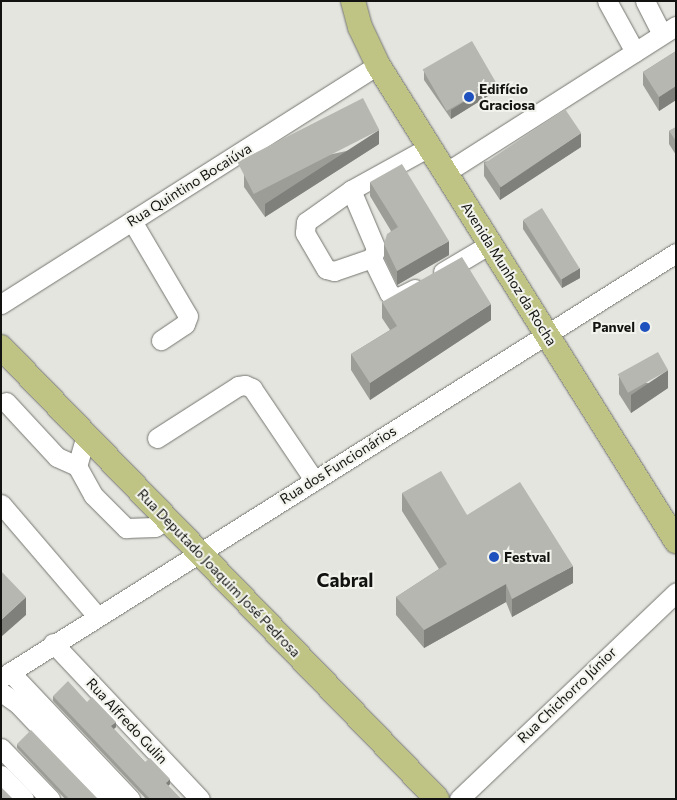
<!DOCTYPE html>
<html>
<head>
<meta charset="utf-8">
<style>
	body { margin:0 }
	#map { position:relative; width:677px; height:800px; overflow:hidden; background:#e4e5df; font-family:Commissioner,sans-serif }
	div>[style] { position:absolute }
	.roads { filter:drop-shadow(0 0 1px #757670) drop-shadow(0 0 1px #757670) }
	.minor>* { height:19px; margin:-9.5px; padding:0 9.5px; transform-origin:9.5px; border-radius:9.5px; background:#fff }
	.major>* { height:24px; margin:-12px; padding:0 12px; transform-origin:12px; border-radius:12px; background:#bfc485 }
	.wall>* { inset:0; background:#9d9d98 }
	.shaded-wall>* { inset:0; background:#7f807c }
	.building>* { inset:0; background:#b6b7b1; transform-origin:0 0 }
	.dots>* { width:14px; height:14px; translate:-50% -50%; box-sizing:border-box; border:2px solid #f2f3ec; border-radius:50% }
	span { translate:-50% -50%; white-space:nowrap; text-align:center; line-height:1.15; -webkit-text-stroke:4px #f2f3ec; paint-order:stroke }
	.poi-label { font-size:14px; color:#121210; font-weight:700 }
	.left { translate:0 -50%; text-align:left }
	.right { translate:-100% -50%; text-align:right }
	.street-label { font-size:14px; color:#121210 }
	.district-label { font-size:19px; color:#121210; font-weight:700 }
	.frame { position:absolute; inset:0; border:2px solid #121210; pointer-events:none }
</style>
</head>
<body>
<div id="map">
	<div class="roads">
		<div class="minor">
			<div style="left:607px;top:1px;width:58px;rotate:61.2deg"></div>
			<div style="left:645px;top:1px;width:37px;rotate:63deg"></div>
			<div style="left:445px;top:173px;width:274px;rotate:-32.5deg"></div>
			<div style="left:351px;top:190px;width:64px;rotate:67deg"></div>
			<div style="left:376px;top:249px;width:10px;rotate:114deg"></div>
			<div style="left:372px;top:258px;width:40px;rotate:161.1deg"></div>
			<div style="left:334px;top:271px;width:8px;rotate:-166deg"></div>
			<div style="left:326px;top:269px;width:42px;rotate:-120.3deg"></div>
			<div style="left:305px;top:233px;width:11px;rotate:-85deg"></div>
			<div style="left:306px;top:222px;width:55px;rotate:-35.4deg"></div>
			<div style="left:351px;top:190px;width:89px;rotate:-28.9deg"></div>
			<div style="left:132px;top:221px;width:110px;rotate:59.5deg"></div>
			<div style="left:188px;top:316px;width:9px;rotate:111deg"></div>
			<div style="left:185px;top:324px;width:29px;rotate:146deg"></div>
			<div style="left:372px;top:258px;width:39px;rotate:64deg"></div>
			<div style="left:389px;top:293px;width:9px;rotate:32deg"></div>
			<div style="left:397px;top:298px;width:20px;rotate:-27deg"></div>
			<div style="left:443px;top:272px;width:55px;rotate:-30.8deg"></div>
			<div style="left:1px;top:304px;width:446px;rotate:-32.4deg"></div>
			<div style="left:6px;top:402px;width:75px;rotate:47.2deg"></div>
			<div style="left:57px;top:457px;width:22px;rotate:24deg"></div>
			<div style="left:86px;top:435px;width:32px;rotate:106deg"></div>
			<div style="left:77px;top:466px;width:33px;rotate:61deg"></div>
			<div style="left:93px;top:495px;width:47px;rotate:45deg"></div>
			<div style="left:126px;top:528px;width:29px;rotate:-2deg"></div>
			<div style="left:155px;top:527px;width:15px;rotate:-32deg"></div>
			<div style="left:157px;top:438px;width:96px;rotate:-32.7deg"></div>
			<div style="left:238px;top:386px;width:7px;rotate:-8deg"></div>
			<div style="left:245px;top:385px;width:8px;rotate:23deg"></div>
			<div style="left:252px;top:388px;width:111px;rotate:56deg"></div>
			<div style="left:1px;top:504px;width:146px;rotate:49.4deg"></div>
			<div style="left:53px;top:643px;width:214px;rotate:46.7deg"></div>
			<div style="left:10px;top:672px;width:175px;rotate:46.6deg"></div>
			<div style="left:1px;top:678px;width:798px;rotate:-32.2deg"></div>
			<div style="left:1px;top:692px;width:21px;rotate:35deg"></div>
			<div style="left:18px;top:704px;width:131px;rotate:46.5deg"></div>
			<div style="left:1px;top:748px;width:71px;rotate:46.1deg"></div>
			<div style="left:1px;top:775px;width:33px;rotate:46deg"></div>
			<div style="left:459px;top:799px;width:300px;rotate:-43.6deg"></div>
		</div>
		<div class="major">
			<div style="left:353px;top:1px;width:27px;rotate:75deg"></div>
			<div style="left:360px;top:27px;width:42px;rotate:64.7deg"></div>
			<div style="left:378px;top:65px;width:562px;rotate:57.95deg"></div>
			<div style="left:1px;top:347px;width:628px;rotate:46.03deg"></div>
		</div>
	</div>
	<div class="wall">
		<div style="clip-path:polygon(676px 51px,676px 100px,659px 111px,643px 85px,643px 72px)"></div>
		<div style="clip-path:polygon(424px 71px,496px 91px,451px 119px,424px 80px)"></div>
		<div style="clip-path:polygon(676px 127px,676px 155px,669px 144px,669px 131px)"></div>
		<div style="clip-path:polygon(379px 144px,265px 217px,244px 187px,244px 173px)"></div>
		<div style="clip-path:polygon(581px 147px,500px 200px,484px 176px,484px 162px)"></div>
		<div style="clip-path:polygon(370px 182px,449px 255px,397px 285px,384px 258px,384px 244px,391px 231px,370px 196px)"></div>
		<div style="clip-path:polygon(523px 220px,580px 278px,562px 288px,523px 229px)"></div>
		<div style="clip-path:polygon(382px 302px,491px 320px,370px 400px,351px 370px,351px 354px,390px 330px,382px 318px)"></div>
		<div style="clip-path:polygon(619px 376px,668px 388px,631px 413px,619px 394px)"></div>
		<div style="clip-path:polygon(402px 493px,467px 515px,573px 583px,512px 617px,506px 602px,424px 648px,396px 615px,396px 597px,439px 569px,402px 511px)"></div>
		<div style="clip-path:polygon(53px 696px,87px 702px,116px 727px,114px 729px,145px 762px,170px 784px,168px 786px,181px 799px,146px 799px,53px 701px)"></div>
		<div style="clip-path:polygon(17px 744px,98px 799px,65px 799px,17px 748px)"></div>
	</div>
	<div class="shaded-wall">
		<div style="clip-path:polygon(496px 82px,496px 91px,451px 119px,451px 110px)"></div>
		<div style="clip-path:polygon(676px 86px,676px 100px,659px 111px,659px 97px)"></div>
		<div style="clip-path:polygon(379px 130px,379px 144px,265px 217px,265px 204px)"></div>
		<div style="clip-path:polygon(581px 133px,581px 147px,500px 200px,500px 187px)"></div>
		<div style="clip-path:polygon(449px 241px,449px 255px,397px 285px,397px 271px)"></div>
		<div style="clip-path:polygon(580px 268px,580px 278px,562px 288px,562px 279px)"></div>
		<div style="clip-path:polygon(491px 304px,491px 320px,370px 400px,370px 383px)"></div>
		<div style="clip-path:polygon(668px 370px,668px 388px,631px 413px,631px 395px)"></div>
		<div style="clip-path:polygon(573px 566px,573px 583px,512px 617px,512px 599px)"></div>
		<div style="clip-path:polygon(506px 584px,506px 602px,424px 648px,424px 630px)"></div>
		<div style="clip-path:polygon(26px 597px,26px 615px,1px 637px,1px 620px)"></div>
		<div style="clip-path:polygon(116px 722px,116px 727px,111px 731px,111px 726px)"></div>
		<div style="clip-path:polygon(170px 779px,170px 784px,166px 788px,166px 783px)"></div>
	</div>
	<div class="building">
		<div style="left:472px;top:41px;width:48px;height:57px;rotate:60deg"></div>
		<div style="clip-path:polygon(676px 51px,676px 86px,659px 97px,643px 72px)"></div>
		<div style="left:363px;top:98px;width:36px;height:141px;rotate:63deg"></div>
		<div style="left:565px;top:109px;width:29px;height:97px;rotate:56deg"></div>
		<div style="clip-path:polygon(676px 127px,676px 141px,669px 131px)"></div>
		<div style="clip-path:polygon(402px 164px,449px 241px,397px 271px,384px 244px,387px 234px,398px 227px,370px 182px)"></div>
		<div style="left:542px;top:208px;width:71px;height:22px;rotate:58deg"></div>
		<div style="clip-path:polygon(462px 257px,491px 304px,370px 383px,351px 354px,397px 326px,382px 302px)"></div>
		<div style="left:658px;top:352px;width:21px;height:46px;rotate:61deg"></div>
		<div style="clip-path:polygon(441px 471px,467px 515px,520px 482px,573px 566px,512px 599px,506px 584px,424px 630px,396px 597px,447px 564px,402px 493px)"></div>
		<div style="clip-path:polygon(1px 571px,26px 597px,1px 620px)"></div>
		<div style="clip-path:polygon(68px 681px,87px 702px,92px 697px,116px 722px,111px 726px,145px 762px,150px 758px,170px 779px,166px 783px,181px 799px,150px 799px,53px 696px)"></div>
		<div style="clip-path:polygon(31px 730px,98px 799px,69px 799px,17px 744px)"></div>
		<div style="clip-path:polygon(1px 787px,13px 799px,1px 799px)"></div>
	</div>
	<div class="dots">
		<div style="left:469px;top:97px;background:#1f51be"></div>
		<div style="left:645px;top:327px;background:#1f51be"></div>
		<div style="left:494px;top:557px;background:#1f51be"></div>
	</div>
	<div class="poi-label">
		<span class="left" style="left:479px;top:97px">Edifício<br>Graciosa</span>
		<span class="right" style="left:635px;top:327px">Panvel</span>
		<span class="left" style="left:504px;top:557px">Festval</span>
	</div>
	<div class="street-label">
		<span style="left:189px;top:185px;rotate:-32deg">Rua Quintino Bocaiúva</span>
		<span style="left:509px;top:274px;rotate:58deg">Avenida Munhoz da Rocha</span>
		<span style="left:338px;top:465px;rotate:-32deg">Rua dos Funcionários</span>
		<span style="left:219px;top:573px;rotate:46deg">Rua Deputado Joaquim José Pedrosa</span>
		<span style="left:567px;top:695px;rotate:-44deg">Rua Chichorro Júnior</span>
		<span style="left:127px;top:721px;rotate:47deg">Rua Alfredo Gulin</span>
	</div>
	<div class="district-label">
		<span style="left:345px;top:580px">Cabral</span>
	</div>
	<div class="frame"></div>
</div>
</body>
</html>
